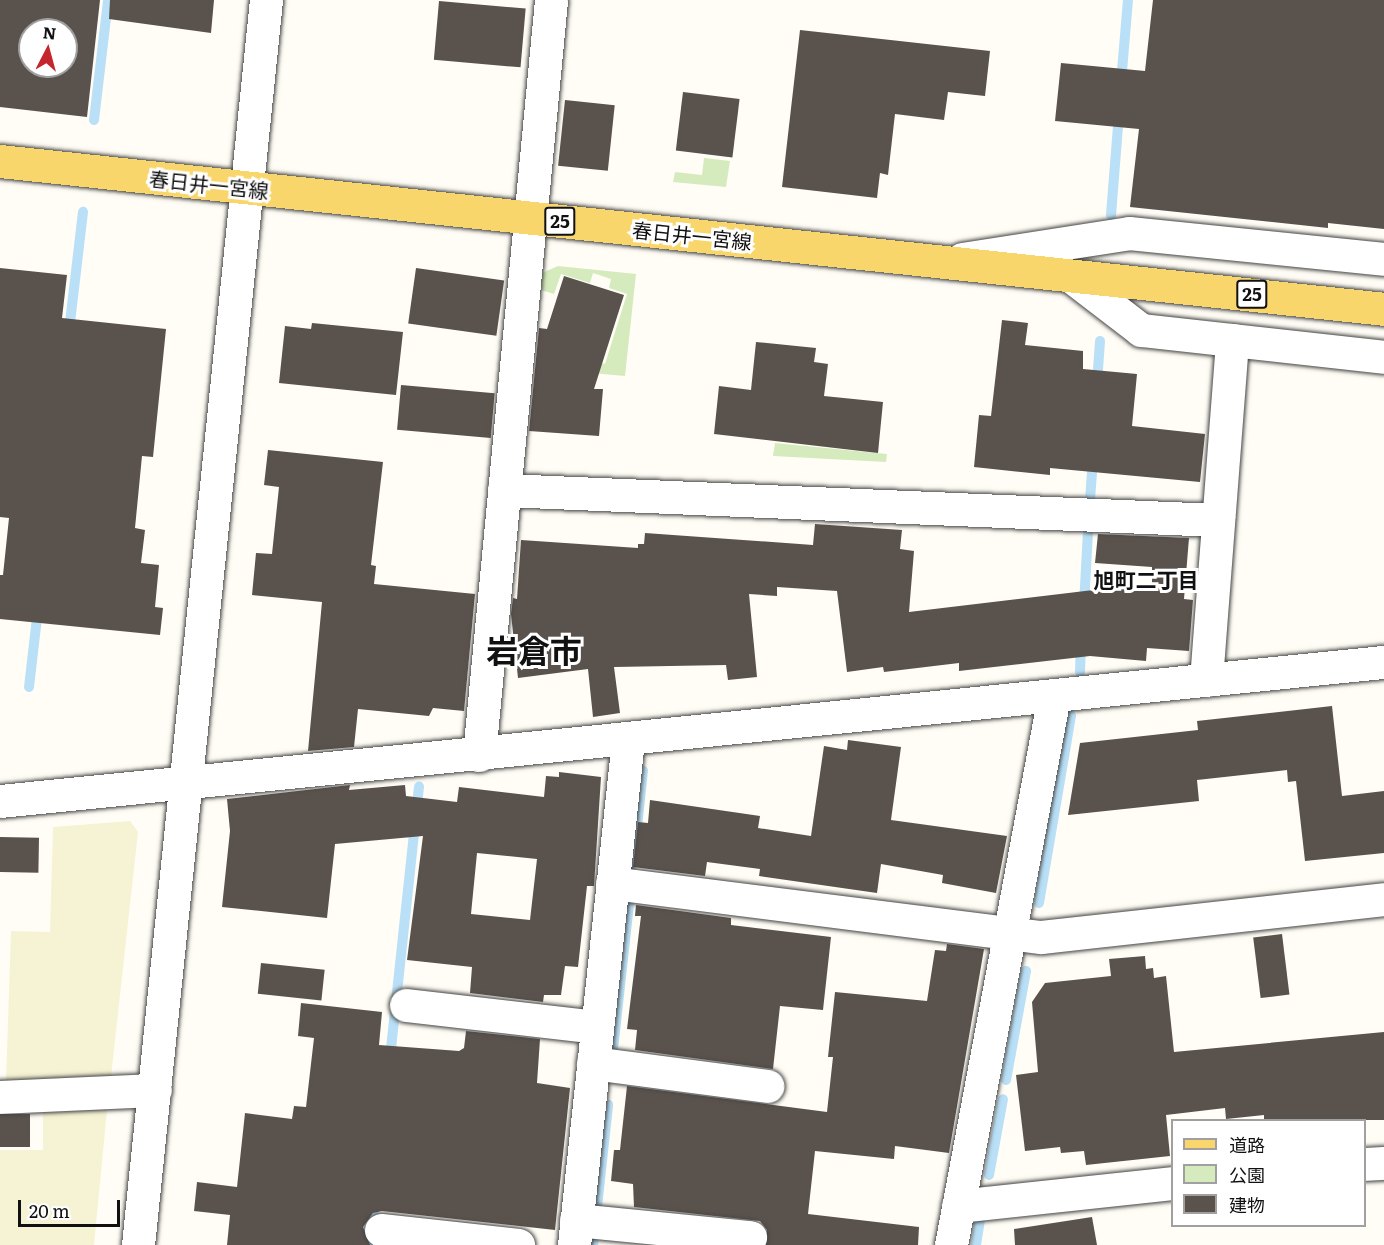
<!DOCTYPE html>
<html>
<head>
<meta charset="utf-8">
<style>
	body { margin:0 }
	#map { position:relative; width:1384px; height:1245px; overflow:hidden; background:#fffdf5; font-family:Literata,"Noto Sans JP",serif }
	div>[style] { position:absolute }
	.farmland>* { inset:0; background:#f6f3d4 }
	.green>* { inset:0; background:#d5ebbd }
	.stream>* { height:10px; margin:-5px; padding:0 5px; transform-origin:5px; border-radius:5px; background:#b9e0f7 }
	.building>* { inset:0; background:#5a524d; transform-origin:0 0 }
	.roads { filter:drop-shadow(0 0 2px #444) drop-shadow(0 0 2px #444) }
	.minor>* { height:33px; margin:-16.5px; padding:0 16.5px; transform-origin:16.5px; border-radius:16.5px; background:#fff }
	.major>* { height:33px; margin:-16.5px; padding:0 16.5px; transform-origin:16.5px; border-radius:16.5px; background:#f9d66b }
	span { translate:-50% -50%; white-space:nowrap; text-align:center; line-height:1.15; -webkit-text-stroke:6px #fff; paint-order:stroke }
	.shield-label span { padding:2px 4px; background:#fff; border:2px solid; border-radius:4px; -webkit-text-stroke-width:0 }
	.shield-label { font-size:18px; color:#111; font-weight:700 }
	.street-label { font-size:20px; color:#111 }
	.neighbourhood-label { font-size:21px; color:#111; font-weight:700 }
	.town-label { font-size:32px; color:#111; font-weight:700 }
	.legend { position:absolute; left:1171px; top:1119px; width:195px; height:108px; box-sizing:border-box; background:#fff; border:2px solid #a0a0a0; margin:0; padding:8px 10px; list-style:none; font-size:18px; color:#111 }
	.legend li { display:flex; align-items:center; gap:12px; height:30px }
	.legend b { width:30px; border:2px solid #a0a0a0 }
	.north { position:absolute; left:18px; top:18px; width:60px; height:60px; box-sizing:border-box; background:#fff; border:2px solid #a0a0a0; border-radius:50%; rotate:6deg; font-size:16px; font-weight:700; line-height:24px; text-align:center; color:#111 }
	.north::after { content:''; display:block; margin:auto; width:21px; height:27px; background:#c4262e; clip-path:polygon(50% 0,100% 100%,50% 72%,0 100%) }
	.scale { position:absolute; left:18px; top:1200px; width:102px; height:27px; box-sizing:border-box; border:3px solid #111; border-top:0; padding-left:8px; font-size:18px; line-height:21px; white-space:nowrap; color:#111; -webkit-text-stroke:4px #fff; paint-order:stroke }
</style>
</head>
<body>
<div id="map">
	<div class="farmland">
		<div style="clip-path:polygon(130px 821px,138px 832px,111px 1077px,6px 1081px,11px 931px,50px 932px,53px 827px)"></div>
		<div style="clip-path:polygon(108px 1100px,94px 1245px,0 1245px,0 1150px,43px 1150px,43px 1103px)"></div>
	</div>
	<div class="green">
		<div style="clip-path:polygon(704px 158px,730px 161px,726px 187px,673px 182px,675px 172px,702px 175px)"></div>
		<div style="clip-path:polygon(558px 266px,636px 274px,625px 376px,591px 373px,592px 360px,605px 364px,627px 294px,609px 288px,611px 279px,593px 273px,590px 283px,561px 274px,554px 294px,541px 290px,542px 273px)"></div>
		<div style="clip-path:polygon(775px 443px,887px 454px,886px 462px,773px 456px)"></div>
	</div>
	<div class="stream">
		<div style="left:1121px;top:83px;width:83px;rotate:-85.2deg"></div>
		<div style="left:94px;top:120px;width:121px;rotate:-83.3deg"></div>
		<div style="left:1111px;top:215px;width:101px;rotate:-85.5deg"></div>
		<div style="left:69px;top:331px;width:120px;rotate:-83.3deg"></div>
		<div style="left:1097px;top:383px;width:42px;rotate:-85.9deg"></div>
		<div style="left:1090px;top:500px;width:42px;rotate:-85.9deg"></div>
		<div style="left:1084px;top:605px;width:74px;rotate:-86.9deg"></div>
		<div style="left:1080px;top:672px;width:27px;rotate:-88deg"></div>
		<div style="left:29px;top:687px;width:79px;rotate:-83.4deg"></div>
		<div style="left:633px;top:864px;width:94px;rotate:-83.9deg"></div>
		<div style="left:1039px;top:903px;width:190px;rotate:-80.3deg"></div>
		<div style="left:613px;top:1049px;width:145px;rotate:-83.7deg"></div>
		<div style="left:390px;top:1058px;width:273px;rotate:-83.9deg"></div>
		<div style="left:1006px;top:1080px;width:111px;rotate:-79.6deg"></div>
		<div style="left:989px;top:1175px;width:77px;rotate:-79.6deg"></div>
		<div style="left:597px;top:1207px;width:103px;rotate:-83.8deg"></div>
		<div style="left:370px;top:1245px;width:46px;rotate:-83.8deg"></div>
		<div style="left:593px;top:1245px;width:17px;rotate:-83deg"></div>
		<div style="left:976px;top:1245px;width:24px;rotate:-81deg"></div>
	</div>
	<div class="building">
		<div style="clip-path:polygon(evenodd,0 0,100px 0,87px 117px,0 107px,0 0,30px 30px,66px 30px,66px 66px,30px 66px,30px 30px)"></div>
		<div style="clip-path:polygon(110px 0,214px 0,211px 33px,109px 19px)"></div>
		<div style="clip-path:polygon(1153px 0,1384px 0,1384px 229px,1328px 223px,1328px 228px,1130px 207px,1139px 129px,1055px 121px,1061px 63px,1145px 71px)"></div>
		<div style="left:439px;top:1px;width:87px;height:59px;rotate:5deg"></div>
		<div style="clip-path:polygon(800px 30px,990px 51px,985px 96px,948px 92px,944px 120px,895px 114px,888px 175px,880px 173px,877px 198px,782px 187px)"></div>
		<div style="left:683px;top:92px;width:57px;height:59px;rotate:7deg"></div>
		<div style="left:565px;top:100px;width:50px;height:66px;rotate:6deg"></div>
		<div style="clip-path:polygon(0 268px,67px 275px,62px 318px,166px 329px,153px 457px,142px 456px,135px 528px,145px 530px,141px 563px,159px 565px,155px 607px,163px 608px,160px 635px,0 619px,0 575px,3px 575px,9px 518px,0 517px)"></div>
		<div style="left:416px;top:268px;width:89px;height:56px;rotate:8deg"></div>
		<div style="clip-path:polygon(564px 276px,624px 295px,594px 389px,603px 389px,599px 436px,529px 431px,539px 328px,547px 329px)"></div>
		<div style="clip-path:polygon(1002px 320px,1028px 323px,1025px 345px,1083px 351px,1083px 369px,1137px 374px,1132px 426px,1205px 434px,1200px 482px,1050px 468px,1050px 475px,974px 467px,979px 415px,991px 416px)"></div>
		<div style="clip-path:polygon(312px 323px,403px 332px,396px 395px,279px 383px,285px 326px,311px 329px)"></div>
		<div style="clip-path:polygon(756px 342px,816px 348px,814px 362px,828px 364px,824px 396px,883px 402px,878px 453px,714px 434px,719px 386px,751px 390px)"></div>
		<div style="left:401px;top:385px;width:94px;height:45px;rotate:5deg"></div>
		<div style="clip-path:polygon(268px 450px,383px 462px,371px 565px,376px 566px,374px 584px,475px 594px,464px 711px,433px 708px,429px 716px,358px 709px,354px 747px,308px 751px,322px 602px,252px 595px,256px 553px,272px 554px,279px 487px,264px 485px)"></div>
		<div style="clip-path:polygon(815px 524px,902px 530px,900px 549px,914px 551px,909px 612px,1152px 583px,1152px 567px,1095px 563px,1098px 534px,1189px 538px,1184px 599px,1193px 600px,1189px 651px,1147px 648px,1146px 661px,1090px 656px,959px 671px,959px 663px,884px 672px,883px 667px,847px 672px,837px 591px,777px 587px,777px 596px,749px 594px,757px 677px,728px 680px,726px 665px,614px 667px,620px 713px,593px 717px,588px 669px,518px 678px,511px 614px,513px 598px,517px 599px,521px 540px,638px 548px,638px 544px,644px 544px,645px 533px,813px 545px)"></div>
		<div style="clip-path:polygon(1332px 706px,1342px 796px,1384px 791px,1384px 853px,1305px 861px,1296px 781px,1288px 782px,1287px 770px,1197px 780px,1199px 801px,1068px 815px,1080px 743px,1198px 730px,1197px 721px)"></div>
		<div style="clip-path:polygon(848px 740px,901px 747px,891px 820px,1007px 836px,996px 893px,942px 883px,943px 875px,881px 864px,877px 893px,759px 876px,760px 869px,707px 862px,705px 876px,633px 867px,638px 822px,648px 823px,650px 800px,760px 816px,758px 828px,811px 836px,824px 746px,847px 750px)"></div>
		<div style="clip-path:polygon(evenodd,559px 772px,601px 777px,594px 886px,587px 886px,578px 967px,565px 966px,561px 995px,544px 995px,543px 1002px,470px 993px,472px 967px,407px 960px,423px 836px,335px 844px,327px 918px,222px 907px,230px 831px,227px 799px,350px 785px,349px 790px,405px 785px,406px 796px,457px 802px,459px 787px,544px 797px,546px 776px,559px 777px,559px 772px,477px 853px,537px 859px,530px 920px,471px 914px,477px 853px)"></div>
		<div style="left:0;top:837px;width:39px;height:35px;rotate:1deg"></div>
		<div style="clip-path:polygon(636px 905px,731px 918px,731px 925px,831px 937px,823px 1010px,780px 1006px,773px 1069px,635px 1050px,637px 1030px,627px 1029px,641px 916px,635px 916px)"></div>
		<div style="left:1282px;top:934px;width:61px;height:29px;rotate:83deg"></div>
		<div style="clip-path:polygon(947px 944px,984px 949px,949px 1153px,895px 1146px,894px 1159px,815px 1151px,808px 1214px,919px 1227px,918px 1245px,766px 1245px,767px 1230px,760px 1221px,634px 1207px,633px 1184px,611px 1181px,614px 1150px,620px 1150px,627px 1086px,827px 1112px,833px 1057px,828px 1057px,835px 992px,927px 1001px,935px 950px,946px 951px)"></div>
		<div style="clip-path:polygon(1145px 956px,1146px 969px,1153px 968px,1154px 978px,1166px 976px,1174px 1052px,1384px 1032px,1384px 1120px,1264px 1120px,1264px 1115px,1226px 1119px,1225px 1108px,1166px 1115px,1170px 1156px,1086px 1165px,1084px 1151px,1061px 1153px,1060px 1147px,1025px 1151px,1016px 1075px,1038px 1072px,1032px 1002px,1045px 983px,1111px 976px,1109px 959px)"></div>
		<div style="left:261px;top:963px;width:64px;height:31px;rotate:6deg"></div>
		<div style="clip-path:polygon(301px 1003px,382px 1012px,379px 1045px,459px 1051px,464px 1048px,466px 1031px,540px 1039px,537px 1083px,570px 1088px,555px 1230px,382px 1211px,373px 1213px,363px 1227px,370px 1245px,227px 1245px,230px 1215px,194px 1211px,197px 1182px,237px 1187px,245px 1113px,292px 1119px,294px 1106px,306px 1107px,314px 1038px,298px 1036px)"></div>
		<div style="left:30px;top:1114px;width:33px;height:30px;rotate:90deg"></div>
		<div style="clip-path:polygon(1092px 1217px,1097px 1245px,1015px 1245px,1014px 1229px)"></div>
	</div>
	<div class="roads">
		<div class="minor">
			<div style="left:962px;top:259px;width:169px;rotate:-8.8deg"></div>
			<div style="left:1129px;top:233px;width:256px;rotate:5.8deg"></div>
			<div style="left:1072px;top:277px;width:87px;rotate:37.5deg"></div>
			<div style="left:1141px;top:330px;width:244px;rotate:6.3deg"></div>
			<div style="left:504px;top:490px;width:715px;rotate:2.41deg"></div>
			<div style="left:1206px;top:680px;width:341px;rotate:-85.6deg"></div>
			<div style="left:479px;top:755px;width:758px;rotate:-84.55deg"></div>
			<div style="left:0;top:801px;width:1391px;rotate:-5.74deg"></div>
			<div style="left:612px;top:883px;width:432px;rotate:7.2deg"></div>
			<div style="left:1041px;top:937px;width:345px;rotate:-6.3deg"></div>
			<div style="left:406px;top:1005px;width:192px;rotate:6.6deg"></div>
			<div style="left:593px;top:1063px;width:176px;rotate:7.5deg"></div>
			<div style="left:0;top:1097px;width:155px;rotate:-2.6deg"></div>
			<div style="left:1364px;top:1164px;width:20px;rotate:-3deg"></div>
			<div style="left:958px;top:1206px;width:215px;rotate:-6.1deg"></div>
			<div style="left:576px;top:1220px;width:175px;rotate:5.6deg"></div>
			<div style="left:381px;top:1230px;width:138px;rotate:6.2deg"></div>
			<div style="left:138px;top:1245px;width:1252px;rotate:-84.13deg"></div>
			<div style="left:574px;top:1245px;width:508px;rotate:-83.9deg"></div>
			<div style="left:951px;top:1245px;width:559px;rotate:-79.37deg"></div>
		</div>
		<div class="major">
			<div style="left:0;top:161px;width:1392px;rotate:6.1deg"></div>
		</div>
	</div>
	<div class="shield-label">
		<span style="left:560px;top:221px">25</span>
		<span style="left:1252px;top:294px">25</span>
	</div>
	<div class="street-label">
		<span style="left:209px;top:184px;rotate:6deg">春日井一宮線</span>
		<span style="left:692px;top:235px;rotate:6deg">春日井一宮線</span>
	</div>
	<div class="neighbourhood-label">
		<span style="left:1146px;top:579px">旭町二丁目</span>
	</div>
	<div class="town-label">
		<span style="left:534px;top:649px">岩倉市</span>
	</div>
	<ul class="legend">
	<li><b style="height:8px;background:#f9d66b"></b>道路</li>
	<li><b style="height:16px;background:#d5ebbd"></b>公園</li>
	<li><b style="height:16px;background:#5a524d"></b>建物</li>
	</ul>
	<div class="north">N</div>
	<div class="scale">20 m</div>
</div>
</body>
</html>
